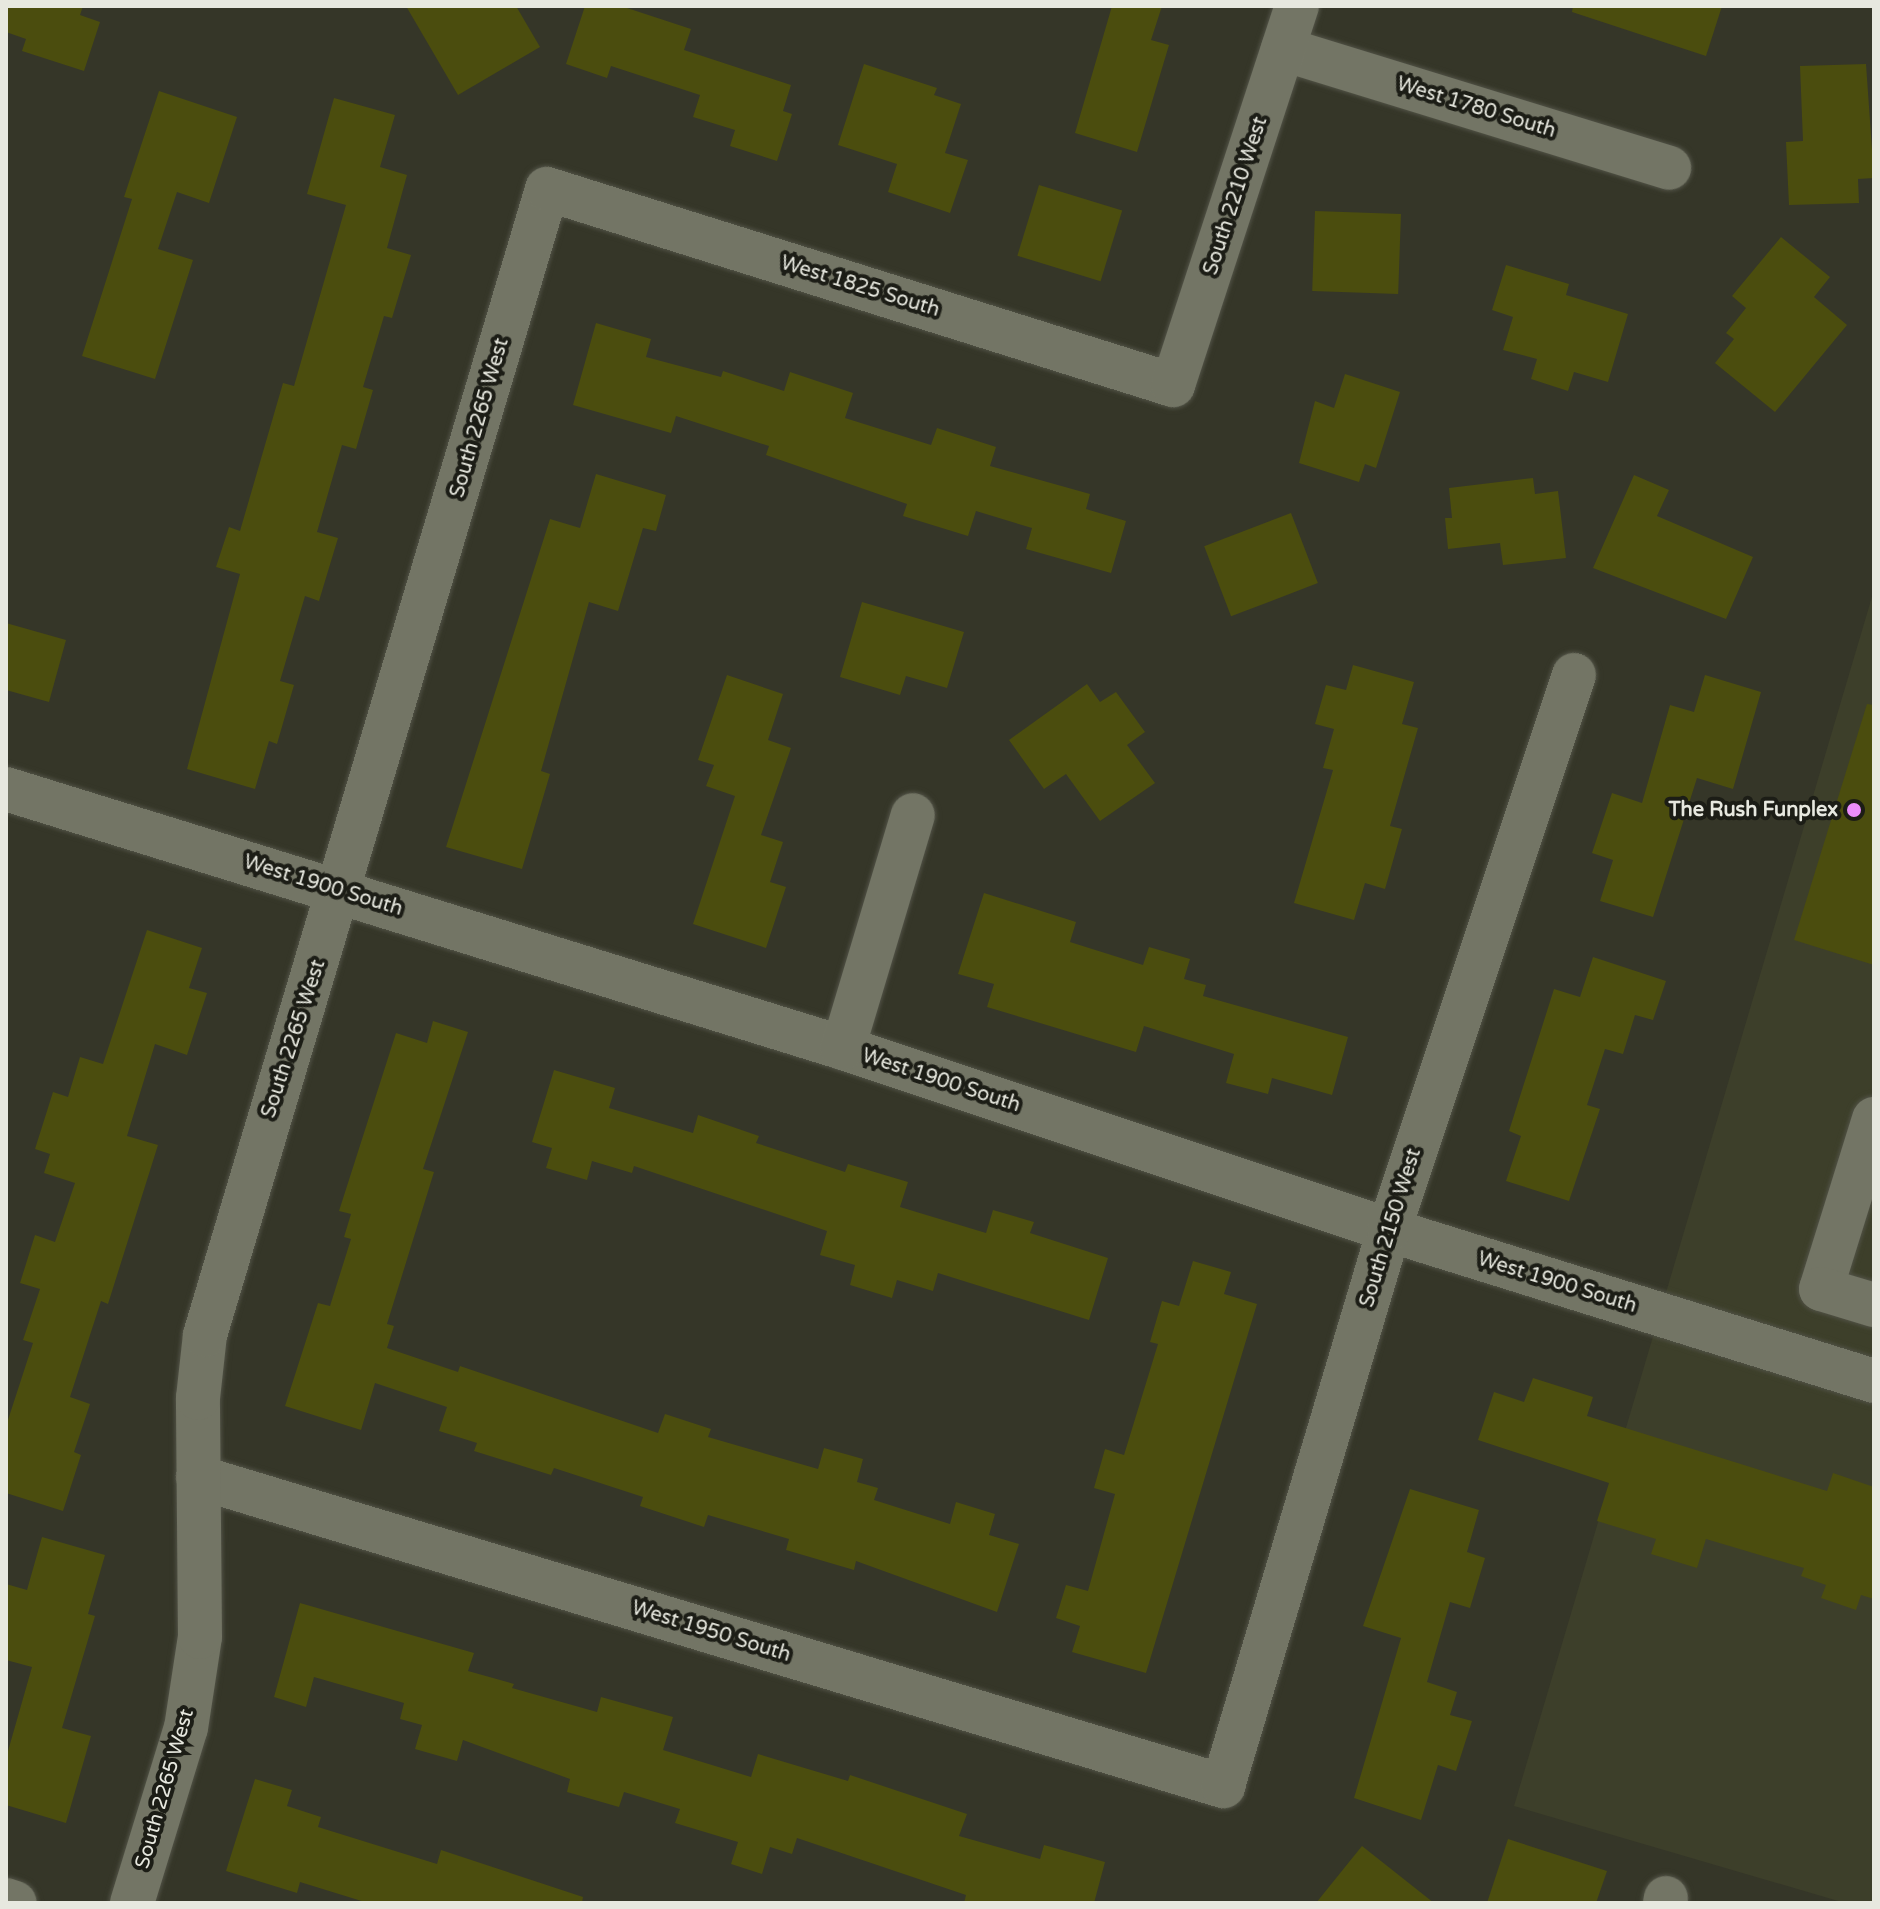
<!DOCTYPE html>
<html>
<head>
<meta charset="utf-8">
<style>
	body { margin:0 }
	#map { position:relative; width:1880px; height:1909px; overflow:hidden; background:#353628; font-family:"Varela Round",sans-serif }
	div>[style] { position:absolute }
	.built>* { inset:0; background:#3d3f2a }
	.building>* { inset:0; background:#4b4d0e; transform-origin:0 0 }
	.roads { filter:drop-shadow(0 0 2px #515246) drop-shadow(0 0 2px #515246) }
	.minor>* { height:44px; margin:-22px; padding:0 22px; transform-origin:22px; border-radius:22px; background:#737565 }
	.dots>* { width:22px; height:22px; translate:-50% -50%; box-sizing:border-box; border:4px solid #1c1d16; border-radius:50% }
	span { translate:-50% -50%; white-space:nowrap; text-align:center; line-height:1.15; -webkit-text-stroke:8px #1c1d16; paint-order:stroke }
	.street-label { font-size:20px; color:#e7e8df }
	.poi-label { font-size:20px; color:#e7e8df; font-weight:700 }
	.right { translate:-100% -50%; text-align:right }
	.frame { position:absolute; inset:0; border:8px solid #e7e8df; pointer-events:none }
</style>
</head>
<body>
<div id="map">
	<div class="built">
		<div style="clip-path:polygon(1874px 590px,1874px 1903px,1845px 1903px,1514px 1806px)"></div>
	</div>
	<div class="building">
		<div style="clip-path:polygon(6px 6px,83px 6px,80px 15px,100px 22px,84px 71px,22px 51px,26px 39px,6px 32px)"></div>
		<div style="clip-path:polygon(406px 6px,516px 6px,540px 47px,458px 95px)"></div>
		<div style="clip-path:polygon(585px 6px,621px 6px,691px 29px,684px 50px,791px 85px,783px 111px,792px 114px,777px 161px,730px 146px,735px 130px,693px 117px,700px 95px,611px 66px,607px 78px,566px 64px)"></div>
		<div style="clip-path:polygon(1112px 6px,1162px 6px,1151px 40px,1169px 45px,1137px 152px,1075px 133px)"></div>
		<div style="clip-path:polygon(1573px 6px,1722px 6px,1706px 56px,1572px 12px)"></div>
		<div style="clip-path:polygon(864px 64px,937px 88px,934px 95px,961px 104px,945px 153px,968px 160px,950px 213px,888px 192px,897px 164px,838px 145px)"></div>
		<div style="clip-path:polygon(1866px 64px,1874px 178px,1858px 179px,1859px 203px,1789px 205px,1786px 142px,1803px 141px,1800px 66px)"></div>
		<div style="clip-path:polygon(159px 91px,237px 117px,209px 203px,177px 192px,158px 249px,193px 260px,155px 379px,82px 356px,132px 199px,124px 197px)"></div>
		<div style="clip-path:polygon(334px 98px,395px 115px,380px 167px,407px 175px,387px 248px,411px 255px,392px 318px,384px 316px,363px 387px,373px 390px,356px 449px,342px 445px,317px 532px,338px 538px,319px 601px,305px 596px,280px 681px,294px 685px,277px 744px,269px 741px,255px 789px,187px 769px,240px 574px,216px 567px,229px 527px,240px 531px,283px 383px,294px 386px,346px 205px,307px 194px)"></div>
		<div style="left:1039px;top:185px;width:87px;height:74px;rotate:17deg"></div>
		<div style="left:1315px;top:211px;width:86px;height:80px;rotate:2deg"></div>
		<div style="clip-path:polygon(1781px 237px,1830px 277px,1814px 297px,1847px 325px,1775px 412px,1715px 363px,1734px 339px,1726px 333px,1746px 308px,1732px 296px)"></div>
		<div style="clip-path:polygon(1506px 265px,1569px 284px,1566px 295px,1628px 314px,1608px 382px,1574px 372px,1568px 391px,1531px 379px,1537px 359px,1503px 350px,1513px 317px,1492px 310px)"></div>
		<div style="clip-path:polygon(596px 323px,651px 339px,646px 357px,721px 377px,723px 371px,784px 391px,790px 372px,853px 393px,845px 418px,931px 445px,937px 428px,996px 447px,990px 466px,1090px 494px,1086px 509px,1126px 521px,1111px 573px,1026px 549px,1032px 528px,976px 511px,968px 536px,903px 516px,907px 504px,766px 455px,769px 446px,676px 416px,671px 433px,573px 405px)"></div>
		<div style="clip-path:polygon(1345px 374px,1400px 392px,1376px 468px,1365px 464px,1359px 482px,1299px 463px,1315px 401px,1334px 408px)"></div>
		<div style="clip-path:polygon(596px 474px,666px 495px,656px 531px,643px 528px,618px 611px,589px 602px,541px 771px,550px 774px,522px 869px,446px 847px,550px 519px,580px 528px)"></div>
		<div style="clip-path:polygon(1634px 475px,1669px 490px,1657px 516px,1753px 557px,1726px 619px,1593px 568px)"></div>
		<div style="clip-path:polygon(1533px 478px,1535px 494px,1558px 491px,1566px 558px,1503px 565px,1500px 543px,1448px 549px,1445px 518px,1452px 518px,1449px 488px)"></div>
		<div style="left:1291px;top:513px;width:75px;height:93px;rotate:69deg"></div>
		<div style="clip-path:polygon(862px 602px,964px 632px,947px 688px,906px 676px,900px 695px,840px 677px)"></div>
		<div style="clip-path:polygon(6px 623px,66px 640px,49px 702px,6px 690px)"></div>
		<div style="clip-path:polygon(1353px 665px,1414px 682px,1402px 724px,1418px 728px,1390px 826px,1402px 829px,1385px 889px,1365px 883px,1354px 920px,1294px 903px,1333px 770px,1323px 768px,1334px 729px,1315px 724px,1326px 685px,1346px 690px)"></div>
		<div style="clip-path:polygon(727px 675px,783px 694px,768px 740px,791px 748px,761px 835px,783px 842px,770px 882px,786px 887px,766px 948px,693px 924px,735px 796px,706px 786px,714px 765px,698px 760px)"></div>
		<div style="clip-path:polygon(1705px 675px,1761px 692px,1733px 789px,1697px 778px,1653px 917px,1600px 901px,1613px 860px,1592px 853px,1612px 793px,1642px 803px,1670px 705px,1694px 712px)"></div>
		<div style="clip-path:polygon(1087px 684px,1100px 702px,1116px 692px,1145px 732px,1127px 745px,1155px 783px,1100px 821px,1066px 774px,1044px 789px,1009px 740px)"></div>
		<div style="clip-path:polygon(1867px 704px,1874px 705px,1874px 965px,1794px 940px)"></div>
		<div style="clip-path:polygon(984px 893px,1076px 922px,1070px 942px,1143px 965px,1149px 947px,1190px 959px,1184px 979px,1206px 985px,1203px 996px,1348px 1037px,1332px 1095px,1272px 1078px,1268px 1094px,1226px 1083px,1234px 1054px,1144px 1026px,1136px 1052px,987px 1007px,994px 984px,958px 974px)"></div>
		<div style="clip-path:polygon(147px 930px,202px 948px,189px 988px,207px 993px,187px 1055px,155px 1044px,127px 1136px,158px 1145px,108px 1304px,101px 1301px,70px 1397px,90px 1404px,74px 1452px,81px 1455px,63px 1511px,6px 1493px,6px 1426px,33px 1343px,23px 1340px,40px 1289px,20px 1283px,35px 1235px,55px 1242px,75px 1183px,44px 1173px,50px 1154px,35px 1149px,53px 1092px,68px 1097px,80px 1057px,103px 1064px)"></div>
		<div style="clip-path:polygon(1593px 957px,1666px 981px,1653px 1020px,1635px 1015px,1623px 1054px,1605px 1049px,1587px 1105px,1600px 1109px,1569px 1201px,1506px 1181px,1521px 1136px,1509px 1131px,1554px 989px,1580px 997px)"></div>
		<div style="clip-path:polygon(433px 1021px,468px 1032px,423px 1169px,434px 1172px,387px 1324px,394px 1326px,387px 1348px,458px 1372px,460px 1366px,658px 1433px,665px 1414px,711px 1429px,708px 1437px,818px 1469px,824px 1448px,863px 1459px,857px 1482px,878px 1488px,874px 1500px,950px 1524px,956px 1502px,995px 1514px,989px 1535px,1019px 1544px,997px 1612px,856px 1561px,854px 1570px,786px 1550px,789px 1539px,708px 1515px,704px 1527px,640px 1506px,643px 1497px,554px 1468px,551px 1475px,474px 1451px,477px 1443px,439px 1431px,447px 1407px,375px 1383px,361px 1430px,285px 1406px,318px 1303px,330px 1306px,351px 1239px,344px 1237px,351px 1214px,339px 1211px,396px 1033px,427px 1043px)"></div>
		<div style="clip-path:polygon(554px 1070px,615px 1088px,609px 1108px,693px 1133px,698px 1115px,759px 1136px,756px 1143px,845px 1172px,848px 1164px,908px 1182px,900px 1207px,986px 1233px,993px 1210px,1034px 1222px,1030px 1233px,1108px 1258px,1089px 1320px,938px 1273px,933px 1291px,897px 1280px,892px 1298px,850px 1285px,855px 1265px,820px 1255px,827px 1231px,634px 1166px,632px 1173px,592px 1161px,587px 1180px,546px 1168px,552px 1148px,532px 1142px)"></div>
		<div style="clip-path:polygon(1193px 1261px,1231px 1272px,1224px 1294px,1257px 1304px,1146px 1673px,1072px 1652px,1080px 1626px,1056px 1618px,1066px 1585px,1088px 1591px,1115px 1494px,1094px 1488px,1105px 1449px,1124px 1455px,1158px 1344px,1150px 1342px,1162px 1301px,1179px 1306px)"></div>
		<div style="clip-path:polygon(1533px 1378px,1593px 1397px,1587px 1416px,1827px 1491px,1833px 1473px,1874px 1487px,1874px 1599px,1861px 1595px,1856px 1610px,1821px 1598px,1826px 1585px,1801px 1576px,1804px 1568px,1706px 1539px,1697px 1568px,1651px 1554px,1656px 1539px,1597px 1521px,1609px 1483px,1478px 1440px,1494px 1392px,1524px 1402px)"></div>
		<div style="clip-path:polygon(1410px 1489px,1479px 1510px,1467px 1552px,1485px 1558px,1470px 1608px,1450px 1602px,1427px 1682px,1457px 1692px,1450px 1715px,1472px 1721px,1456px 1771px,1438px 1765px,1421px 1820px,1354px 1798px,1401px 1638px,1363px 1626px)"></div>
		<div style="clip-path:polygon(42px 1537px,105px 1555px,88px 1614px,95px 1616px,62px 1728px,91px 1736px,66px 1823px,6px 1805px,6px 1758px,32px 1667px,6px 1660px,6px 1584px,27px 1590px)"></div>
		<div style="clip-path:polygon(300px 1603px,474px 1653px,468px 1671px,514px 1684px,512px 1688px,597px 1712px,601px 1697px,673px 1717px,663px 1750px,751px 1777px,758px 1754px,848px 1781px,850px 1775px,967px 1814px,959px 1836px,1040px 1859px,1044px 1845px,1105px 1862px,1094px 1903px,964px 1903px,966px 1895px,797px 1838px,792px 1854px,770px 1847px,762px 1874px,731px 1864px,738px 1842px,675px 1823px,680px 1809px,624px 1792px,619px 1807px,567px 1792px,570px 1779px,463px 1740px,457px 1761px,415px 1749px,422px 1725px,400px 1719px,404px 1703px,314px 1677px,306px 1707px,274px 1697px)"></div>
		<div style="clip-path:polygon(255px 1779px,292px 1790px,287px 1806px,321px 1817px,318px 1827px,437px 1864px,441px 1850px,583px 1897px,582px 1903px,368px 1903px,300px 1882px,297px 1893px,226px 1871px)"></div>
		<div style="clip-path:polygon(1508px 1839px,1607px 1871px,1596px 1903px,1487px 1903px)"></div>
		<div style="clip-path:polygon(1362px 1846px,1434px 1903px,1316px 1903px)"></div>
	</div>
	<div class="roads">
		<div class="minor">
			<div style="left:1283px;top:49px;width:404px;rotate:17.1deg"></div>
			<div style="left:6px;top:789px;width:876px;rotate:17.19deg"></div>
			<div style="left:843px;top:1048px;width:576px;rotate:18.43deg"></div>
			<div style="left:1389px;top:1230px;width:508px;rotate:17.29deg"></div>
			<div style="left:843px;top:1048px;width:243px;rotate:-73.3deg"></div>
			<div style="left:1874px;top:1119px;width:178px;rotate:107.3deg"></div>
			<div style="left:1821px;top:1289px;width:55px;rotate:16.8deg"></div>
			<div style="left:198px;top:1477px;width:1071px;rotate:16.78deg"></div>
			<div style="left:1223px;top:1786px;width:580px;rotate:-73.38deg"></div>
			<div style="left:1389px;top:1230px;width:585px;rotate:-71.57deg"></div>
			<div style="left:6px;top:1900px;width:9px;rotate:18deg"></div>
			<div style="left:132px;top:1903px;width:183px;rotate:-72.9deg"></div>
			<div style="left:186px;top:1728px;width:92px;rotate:-81.3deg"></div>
			<div style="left:200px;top:1637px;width:239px;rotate:-90.5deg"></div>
			<div style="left:198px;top:1398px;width:63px;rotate:-83.7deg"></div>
			<div style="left:205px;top:1335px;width:1196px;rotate:-73.38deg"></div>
			<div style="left:547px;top:189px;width:656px;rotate:17.39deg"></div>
			<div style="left:1173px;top:385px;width:399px;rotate:-71.9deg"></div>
			<div style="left:1665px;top:1903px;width:5px;rotate:-79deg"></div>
		</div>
	</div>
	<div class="dots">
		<div style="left:1854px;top:810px;background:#eb8dfc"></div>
	</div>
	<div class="street-label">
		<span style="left:1476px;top:108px;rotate:17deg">West 1780 South</span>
		<span style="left:1236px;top:196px;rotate:-72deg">South 2210 West</span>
		<span style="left:860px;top:287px;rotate:17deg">West 1825 South</span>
		<span style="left:480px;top:418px;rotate:-74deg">South 2265 West</span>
		<span style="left:323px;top:886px;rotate:17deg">West 1900 South</span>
		<span style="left:294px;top:1039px;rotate:-72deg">South 2265 West</span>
		<span style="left:941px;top:1081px;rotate:18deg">West 1900 South</span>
		<span style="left:1391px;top:1228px;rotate:-73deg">South 2150 West</span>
		<span style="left:1557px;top:1283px;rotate:17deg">West 1900 South</span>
		<span style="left:711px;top:1632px;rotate:17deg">West 1950 South</span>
		<span style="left:165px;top:1789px;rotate:-74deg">South 2265 West</span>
	</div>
	<div class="poi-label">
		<span class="right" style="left:1838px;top:810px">The Rush Funplex</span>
	</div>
	<div class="frame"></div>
</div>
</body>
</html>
